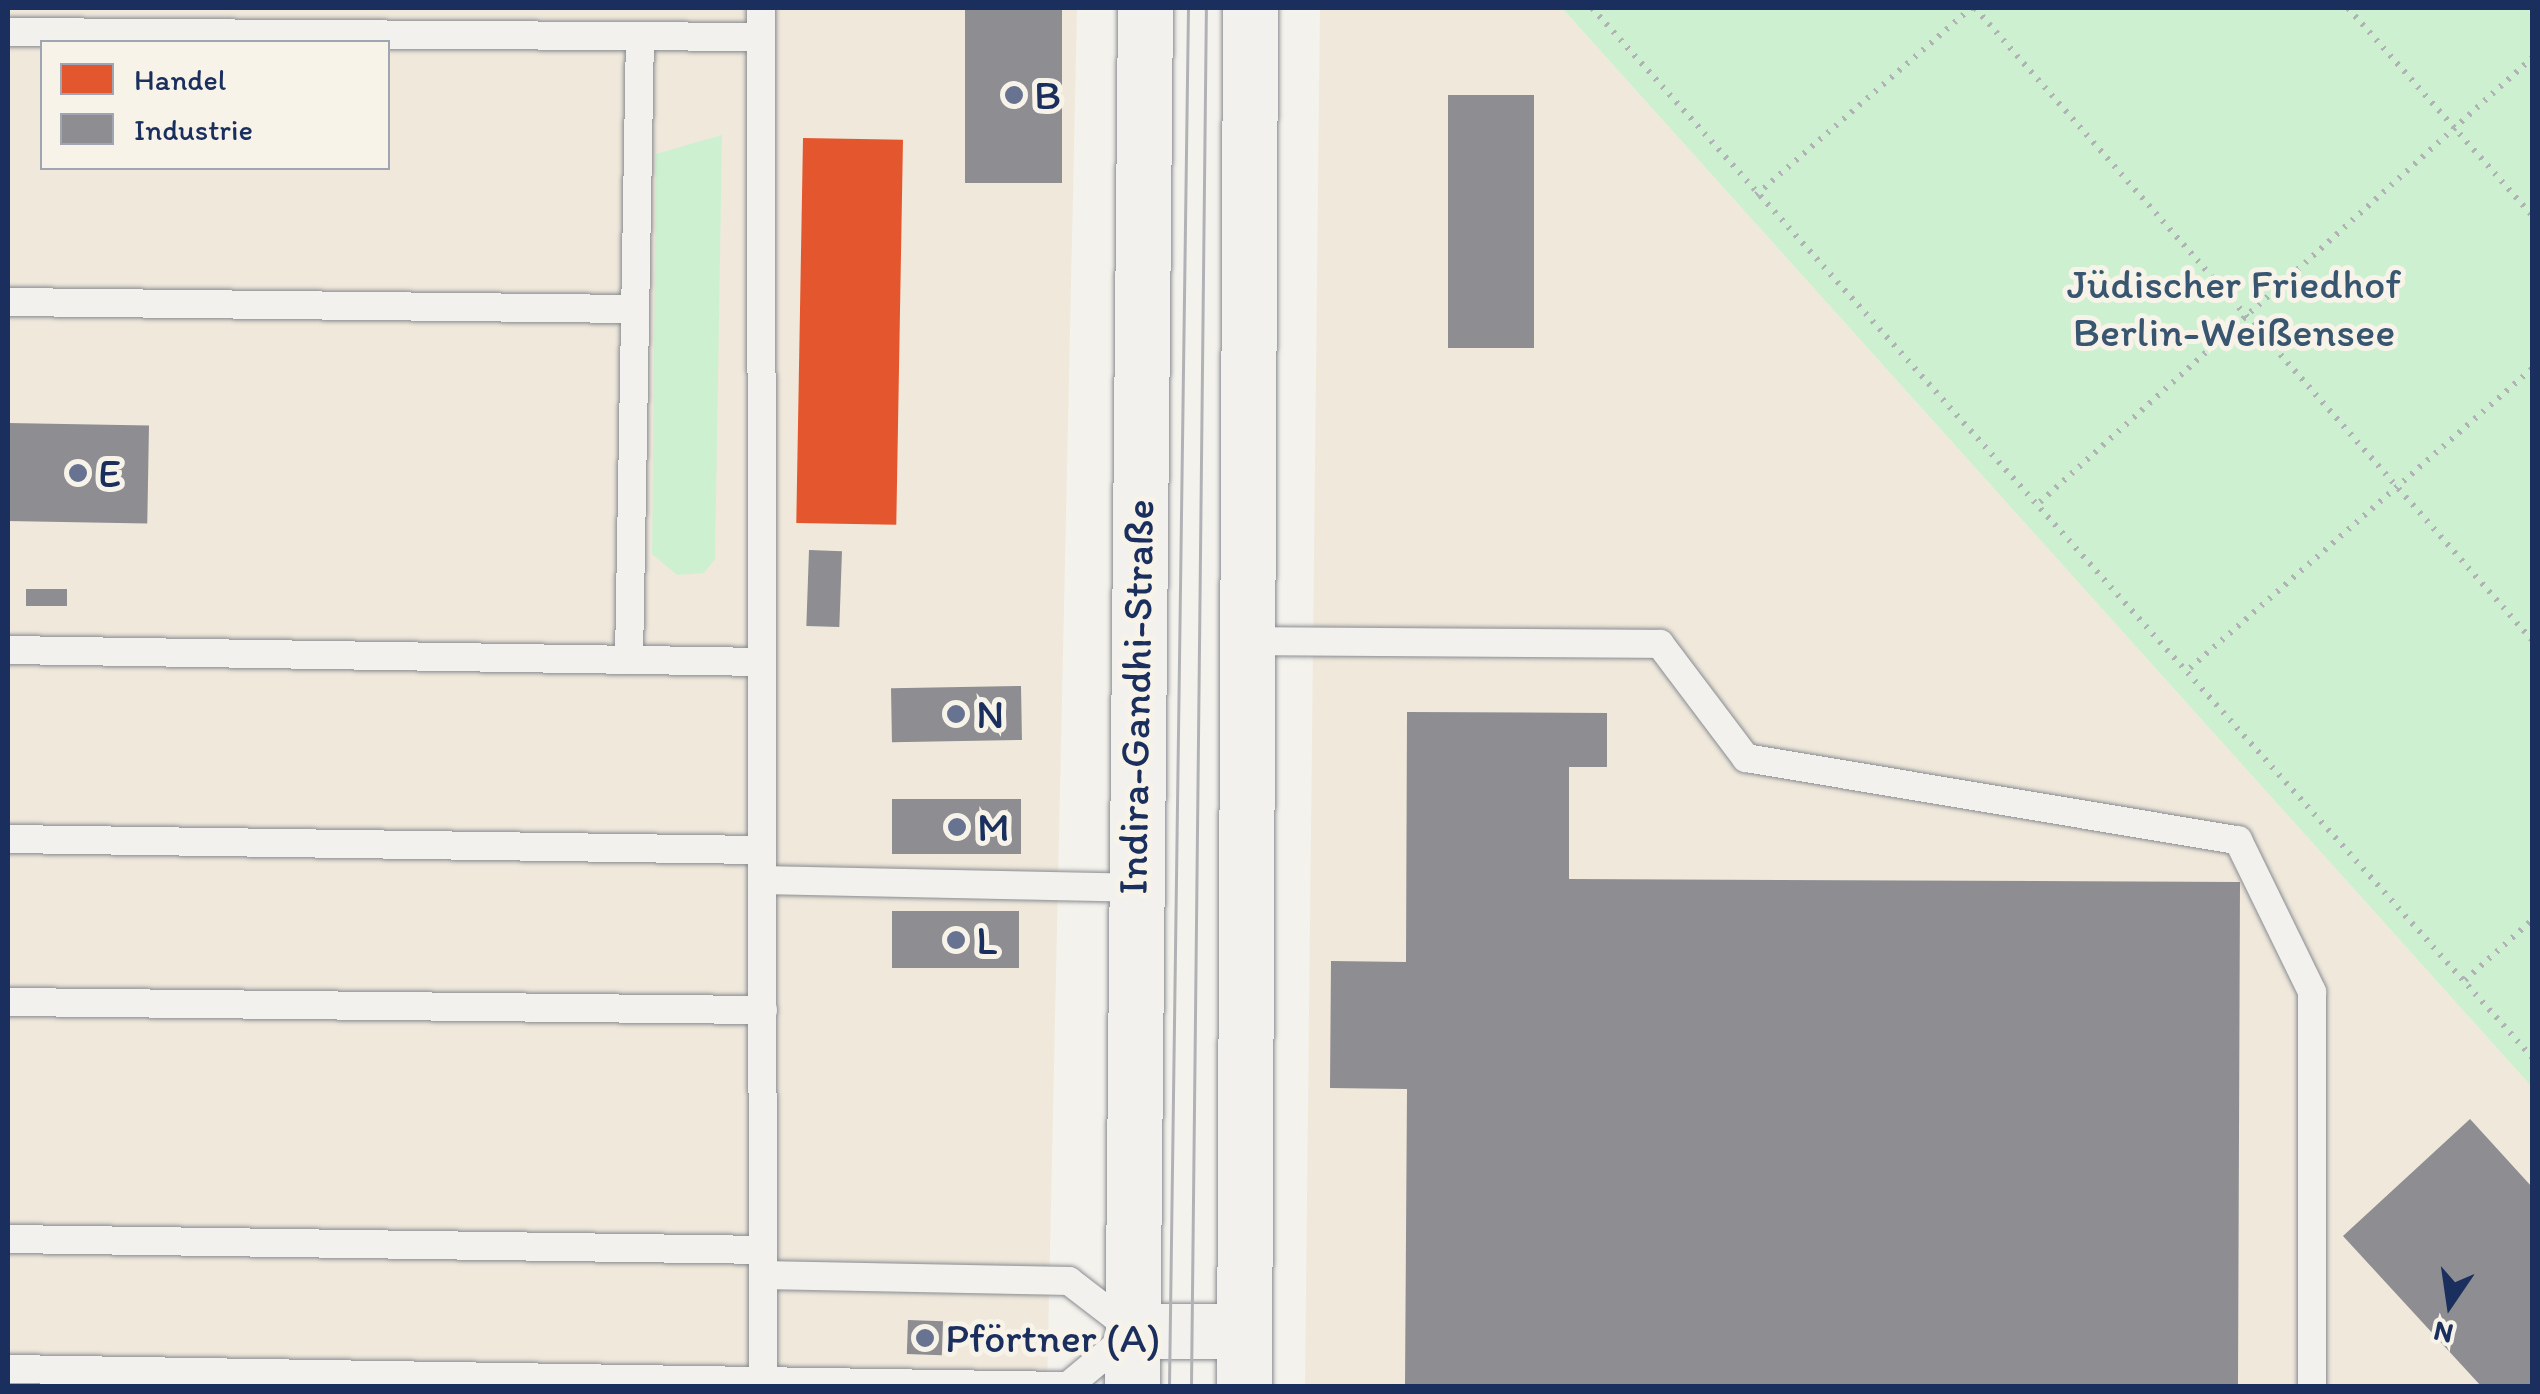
<!DOCTYPE html>
<html>
<head>
<meta charset="utf-8">
<style>
	body { margin:0 }
	#map { position:relative; width:2540px; height:1394px; overflow:hidden; background:#f4f2ec; font-family:Itim,sans-serif }
	div>[style] { position:absolute }
	.built>* { inset:0; background:#efe8db }
	.green>* { inset:0; background:#cdf1d0 }
	.shops>* { inset:0; background:#e4572e; transform-origin:0 0 }
	.industry>* { inset:0; background:#8d8d92; transform-origin:0 0 }
	.path>* { height:6px; margin-top:-3px; transform-origin:0; background:repeating-linear-gradient(90deg,#b1b2b5 0 2.5px,transparent 0 10.5px) }
	.roads { filter:drop-shadow(0 0 2px #898c92) drop-shadow(0 0 2px #898c92) }
	.lane>* { height:28px; margin:-14px; padding:0 14px; transform-origin:14px; border-radius:14px; background:#f2f1ed }
	.secondary>* { height:55px; margin:-27.5px; padding:0 27.5px; transform-origin:27.5px; border-radius:27.5px; background:#f2f1ed }
	.tram>* { height:2.5px; margin:-1.25px; padding:0 1.25px; transform-origin:1.25px; border-radius:1.25px; background:#b1b2b5 }
	.dots>* { width:28px; height:28px; translate:-50% -50%; box-sizing:border-box; border:5px solid #f7f3e8; border-radius:50% }
	span { translate:-50% -50%; white-space:nowrap; text-align:center; line-height:1.15; -webkit-text-stroke:10px #f7f3e8; paint-order:stroke }
	.poi-label { font-size:42px; color:#1b2f5e }
	.left { translate:0 -50%; text-align:left }
	.park-label { font-size:42px; color:#385670 }
	.street-label { font-size:42px; color:#1b2f5e }
	.frame { position:absolute; inset:0; border:10px solid #1b2f5e; pointer-events:none }
	.legend { position:absolute; left:40px; top:40px; width:350px; height:130px; box-sizing:border-box; background:#f7f3e8; border:2px solid #9fa5b1; margin:0; padding:12px 18px; list-style:none; font-size:30px; color:#1b2f5e }
	.legend li { display:flex; align-items:center; gap:20px; height:50px }
	.legend b { width:50px; border:2px solid #9fa5b1 }
	.north { position:absolute; left:2400px; top:1254px; width:100px; height:100px; -webkit-text-stroke:8px #f7f3e8; paint-order:stroke; rotate:193deg; font-size:28px; font-weight:700; line-height:40px; text-align:center; color:#1b2f5e }
	.north::after { content:''; display:block; margin:auto; width:35px; height:45px; background:#1b2f5e; clip-path:polygon(50% 0,100% 100%,50% 72%,0 100%) }
</style>
</head>
<body>
<div id="map">
	<div class="built">
		<div style="clip-path:polygon(evenodd,8px 8px,1077px 8px,1047px 1386px,8px 1386px,8px 8px,42px 42px,388px 42px,388px 168px,42px 168px,42px 42px)"></div>
		<div style="clip-path:polygon(1320px 8px,1562px 8px,2532px 1087px,2532px 1386px,1305px 1386px)"></div>
	</div>
	<div class="green">
		<div style="clip-path:polygon(1562px 8px,2532px 8px,2532px 1087px)"></div>
		<div style="clip-path:polygon(722px 135px,715px 559px,704px 573px,677px 575px,652px 554px,656px 154px)"></div>
	</div>
	<div class="shops">
		<div style="left:803px;top:138px;width:100px;height:385px;rotate:1deg"></div>
	</div>
	<div class="industry">
		<div style="left:965px;top:8px;width:97px;height:175px"></div>
		<div style="left:1448px;top:95px;width:86px;height:253px"></div>
		<div style="left:8px;top:423px;width:141px;height:98px;rotate:1deg"></div>
		<div style="left:809px;top:550px;width:33px;height:76px;rotate:2deg"></div>
		<div style="left:67px;top:589px;width:17px;height:41px;rotate:90deg"></div>
		<div style="left:1021px;top:686px;width:54px;height:130px;rotate:89deg"></div>
		<div style="clip-path:polygon(1407px 712px,1607px 713px,1607px 767px,1569px 767px,1569px 879px,2240px 882px,2238px 1385px,1405px 1386px,1407px 1089px,1330px 1088px,1331px 961px,1406px 962px)"></div>
		<div style="left:892px;top:799px;width:129px;height:55px"></div>
		<div style="left:892px;top:911px;width:127px;height:57px"></div>
		<div style="clip-path:polygon(2470px 1119px,2532px 1187px,2532px 1386px,2481px 1386px,2343px 1236px)"></div>
		<div style="left:908px;top:1320px;width:35px;height:34px;rotate:2deg"></div>
	</div>
	<div class="path">
		<div style="left:1592px;top:8px;width:1409px;rotate:48.14deg"></div>
		<div style="left:1975px;top:8px;width:842px;rotate:48.61deg"></div>
		<div style="left:2348px;top:8px;width:277px;rotate:48.4deg"></div>
		<div style="left:1756px;top:195px;width:285px;rotate:-41deg"></div>
		<div style="left:2040px;top:502px;width:663px;rotate:-42.06deg"></div>
		<div style="left:2190px;top:668px;width:454px;rotate:-41.2deg"></div>
		<div style="left:2465px;top:980px;width:90px;rotate:-41.8deg"></div>
	</div>
	<div class="roads">
		<div class="lane">
			<div style="left:761px;top:8px;width:1378px;rotate:89.92deg"></div>
			<div style="left:8px;top:32px;width:753px;rotate:0.38deg"></div>
			<div style="left:8px;top:302px;width:627px;rotate:0.64deg"></div>
			<div style="left:1247px;top:641px;width:413px;rotate:0.4deg"></div>
			<div style="left:1660px;top:644px;width:143px;rotate:53deg"></div>
			<div style="left:1746px;top:758px;width:499px;rotate:9.5deg"></div>
			<div style="left:2238px;top:840px;width:169px;rotate:64deg"></div>
			<div style="left:2312px;top:992px;width:394px;rotate:90deg"></div>
			<div style="left:8px;top:650px;width:754px;rotate:0.91deg"></div>
			<div style="left:629px;top:659px;width:623px;rotate:-88.99deg"></div>
			<div style="left:8px;top:839px;width:754px;rotate:0.84deg"></div>
			<div style="left:762px;top:880px;width:371px;rotate:1.2deg"></div>
			<div style="left:8px;top:1002px;width:755px;rotate:0.61deg"></div>
			<div style="left:8px;top:1239px;width:755px;rotate:0.83deg"></div>
			<div style="left:8px;top:1369px;width:1060px;rotate:0.92deg"></div>
			<div style="left:1068px;top:1386px;width:86px;rotate:-39.8deg"></div>
			<div style="left:1134px;top:1331px;width:82px;rotate:-142.4deg"></div>
			<div style="left:1069px;top:1281px;width:306px;rotate:-178.9deg"></div>
		</div>
		<div class="secondary">
			<div style="left:1134px;top:1331px;width:110px"></div>
			<div style="left:1132px;top:1386px;width:1378px;rotate:-89.46deg"></div>
			<div style="left:1244px;top:1386px;width:1378px;rotate:-89.75deg"></div>
		</div>
	</div>
	<div class="tram">
		<div style="left:1169px;top:1386px;width:1378px;rotate:-89.21deg"></div>
		<div style="left:1191px;top:1386px;width:1378px;rotate:-89.38deg"></div>
	</div>
	<div class="dots">
		<div style="left:1014px;top:95px;background:#677390"></div>
		<div style="left:78px;top:473px;background:#677390"></div>
		<div style="left:956px;top:714px;background:#677390"></div>
		<div style="left:957px;top:827px;background:#677390"></div>
		<div style="left:956px;top:940px;background:#677390"></div>
		<div style="left:925px;top:1338px;background:#677390"></div>
	</div>
	<div class="poi-label">
		<span class="left" style="left:1034px;top:95px">B</span>
		<span class="left" style="left:98px;top:473px">E</span>
		<span class="left" style="left:976px;top:714px">N</span>
		<span class="left" style="left:977px;top:827px">M</span>
		<span class="left" style="left:976px;top:940px">L</span>
		<span class="left" style="left:945px;top:1338px">Pförtner (A)</span>
	</div>
	<div class="park-label">
		<span style="left:2234px;top:308px">Jüdischer Friedhof<br>Berlin-Weißensee</span>
	</div>
	<div class="street-label">
		<span style="left:1136px;top:697px;rotate:-89deg">Indira-Gandhi-Straße</span>
	</div>
	<div class="frame"></div>
	<ul class="legend">
	<li><b style="height:28px;background:#e4572e"></b>Handel</li>
	<li><b style="height:28px;background:#8d8d92"></b>Industrie</li>
	</ul>
	<div class="north">N</div>
</div>
</body>
</html>
